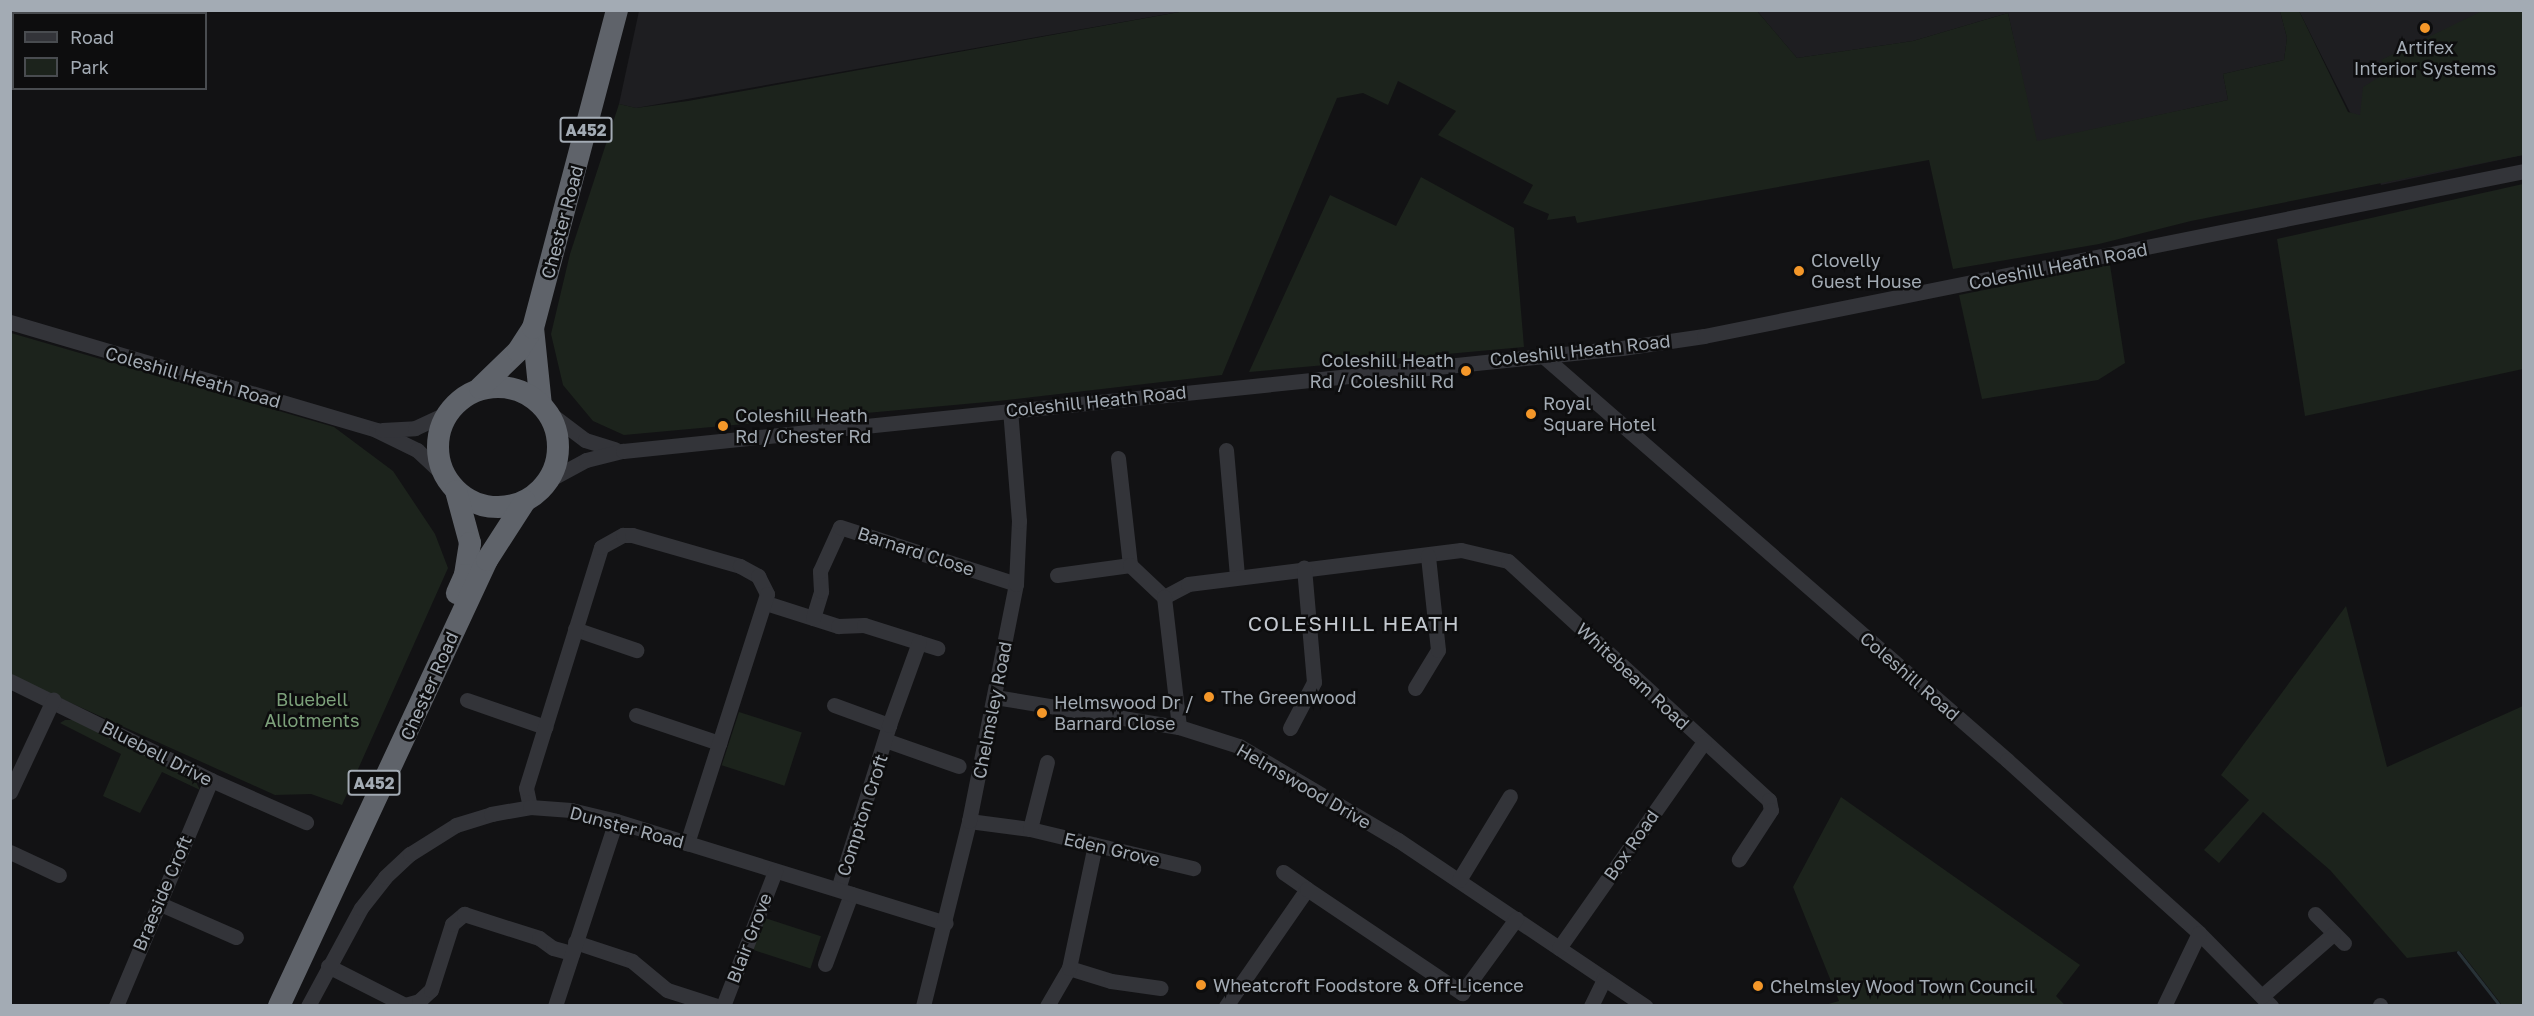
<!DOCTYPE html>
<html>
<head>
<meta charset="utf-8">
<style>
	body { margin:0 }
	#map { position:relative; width:2534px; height:1016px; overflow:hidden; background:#121214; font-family:"Golos Text",sans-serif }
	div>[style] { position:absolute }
	.built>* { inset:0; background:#1e1e21 }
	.green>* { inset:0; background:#1c231c; transform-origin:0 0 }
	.stream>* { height:3px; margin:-1.5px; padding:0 1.5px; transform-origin:1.5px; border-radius:1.5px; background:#283237 }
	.minor>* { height:15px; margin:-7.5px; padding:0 7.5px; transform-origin:7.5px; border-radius:7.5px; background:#333439 }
	.highway>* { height:22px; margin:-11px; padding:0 11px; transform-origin:11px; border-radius:11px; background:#5f636a }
	.highway>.ring { margin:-11px; padding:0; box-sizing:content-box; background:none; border:22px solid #5f636a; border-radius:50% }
	.dots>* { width:16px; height:16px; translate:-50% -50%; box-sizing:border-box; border:3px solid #0d0d0e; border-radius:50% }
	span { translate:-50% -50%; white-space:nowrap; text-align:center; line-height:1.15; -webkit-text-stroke:5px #0d0d0e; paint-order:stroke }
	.shield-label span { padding:2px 4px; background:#0d0d0e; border:2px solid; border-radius:4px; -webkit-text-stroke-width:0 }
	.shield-label { font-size:16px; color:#a3abb4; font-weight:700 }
	.poi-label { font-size:18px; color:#a3abb4 }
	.left { translate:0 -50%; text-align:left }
	.right { translate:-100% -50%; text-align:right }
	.street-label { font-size:18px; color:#a3abb4 }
	.park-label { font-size:18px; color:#7ca07a }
	.quarter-label { font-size:21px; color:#c4c9d0; letter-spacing:1.5px }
	.frame { position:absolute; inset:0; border:12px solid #a3abb4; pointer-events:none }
	.legend { position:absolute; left:12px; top:12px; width:195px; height:78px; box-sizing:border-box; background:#0d0d0e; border:2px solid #494c50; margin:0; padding:8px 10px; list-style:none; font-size:18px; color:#a3abb4 }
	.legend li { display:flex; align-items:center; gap:12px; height:30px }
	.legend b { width:30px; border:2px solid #494c50 }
</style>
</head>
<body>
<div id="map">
	<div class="built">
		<div style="clip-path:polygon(639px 11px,1185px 11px,636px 108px,619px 104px)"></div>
		<div style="clip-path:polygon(1757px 11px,2280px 11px,2287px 38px,2284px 60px,2223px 74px,2228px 100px,2036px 142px,2008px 13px,1913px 41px,1797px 58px)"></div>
		<div style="clip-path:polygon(2299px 11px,2523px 11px,2523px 155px,2381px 185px,2367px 146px)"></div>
	</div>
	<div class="green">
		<div style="clip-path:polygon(1185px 11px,1757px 11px,1797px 58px,1913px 41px,2008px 13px,2037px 141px,2228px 100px,2223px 74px,2284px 60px,2287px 38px,2280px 11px,2299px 11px,2348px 112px,2360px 115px,2363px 87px,2389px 71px,2381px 60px,2482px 11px,2523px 11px,2523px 155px,2191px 221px,2099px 244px,1953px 269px,1929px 160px,1577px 223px,1575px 216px,1547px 220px,1549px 214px,1523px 203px,1533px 185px,1438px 135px,1456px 111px,1398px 81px,1388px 105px,1363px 93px,1337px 98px,1222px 375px,998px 401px,624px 435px,593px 421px,563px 385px,551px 334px,570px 254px,619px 104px,636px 108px,688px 101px)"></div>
		<div style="clip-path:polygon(1421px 177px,1514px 228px,1524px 347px,1249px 372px,1330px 195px,1396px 226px)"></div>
		<div style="clip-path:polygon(2523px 184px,2523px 369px,2305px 416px,2277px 239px)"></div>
		<div style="clip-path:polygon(2110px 265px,2125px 363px,2098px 380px,1982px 399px,1959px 295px)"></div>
		<div style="clip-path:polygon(11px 333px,334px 427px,393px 471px,435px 534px,448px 568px,342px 805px,311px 794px,275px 795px,11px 676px)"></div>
		<div style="clip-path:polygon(2346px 606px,2387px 767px,2523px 706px,2523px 1005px,2502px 1005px,2460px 951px,2407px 958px,2330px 870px,2263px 812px,2219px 863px,2204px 850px,2249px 800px,2221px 775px)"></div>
		<div style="left:739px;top:712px;width:66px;height:56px;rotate:18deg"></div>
		<div style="clip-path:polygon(65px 720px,78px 720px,195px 780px,200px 790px,162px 772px,140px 813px,103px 796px,121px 754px,60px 723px)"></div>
		<div style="clip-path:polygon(1841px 797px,2080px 965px,2056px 996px,2065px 1005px,1825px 1005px,1839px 1001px,1793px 887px)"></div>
		<div style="left:762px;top:917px;width:62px;height:34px;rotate:18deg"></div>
	</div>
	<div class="stream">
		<div style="left:2458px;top:952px;width:68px;rotate:52.1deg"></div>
	</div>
	<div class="minor">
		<div style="left:10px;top:322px;width:382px;rotate:16.4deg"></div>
		<div style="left:376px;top:430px;width:46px;rotate:26deg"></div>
		<div style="left:417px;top:450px;width:37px;rotate:43deg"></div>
		<div style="left:1542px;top:355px;width:617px;rotate:41.05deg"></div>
		<div style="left:2007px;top:760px;width:258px;rotate:42deg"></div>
		<div style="left:2199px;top:933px;width:103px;rotate:45.4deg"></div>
		<div style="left:548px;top:412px;width:46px;rotate:37.1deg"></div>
		<div style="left:585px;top:440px;width:31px;rotate:17deg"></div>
		<div style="left:382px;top:430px;width:33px;rotate:-3deg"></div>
		<div style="left:415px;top:428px;width:35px;rotate:-25deg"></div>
		<div style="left:1226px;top:450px;width:126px;rotate:85deg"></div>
		<div style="left:1118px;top:458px;width:108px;rotate:83.6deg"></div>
		<div style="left:549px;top:480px;width:42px;rotate:-28.4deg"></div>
		<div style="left:586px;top:460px;width:38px;rotate:-14deg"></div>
		<div style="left:623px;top:451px;width:1004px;rotate:-5.89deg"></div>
		<div style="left:1622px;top:348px;width:83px;rotate:-8.3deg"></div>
		<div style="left:1704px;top:336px;width:836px;rotate:-11.38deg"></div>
		<div style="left:1057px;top:575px;width:74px;rotate:-7.8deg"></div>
		<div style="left:1130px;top:565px;width:47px;rotate:43.3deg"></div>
		<div style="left:1164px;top:597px;width:27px;rotate:-28deg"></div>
		<div style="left:1188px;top:584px;width:275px;rotate:-7.1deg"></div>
		<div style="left:1461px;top:550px;width:48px;rotate:13.2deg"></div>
		<div style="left:1508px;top:561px;width:354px;rotate:42.5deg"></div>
		<div style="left:1769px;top:800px;width:10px;rotate:79deg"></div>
		<div style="left:1771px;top:810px;width:59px;rotate:123.1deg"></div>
		<div style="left:1164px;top:597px;width:131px;rotate:83.4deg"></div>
		<div style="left:766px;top:603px;width:76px;rotate:17.7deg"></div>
		<div style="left:838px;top:626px;width:26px;rotate:-2deg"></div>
		<div style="left:864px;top:625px;width:77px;rotate:17.5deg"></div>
		<div style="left:813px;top:618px;width:28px;rotate:-73deg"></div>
		<div style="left:821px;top:591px;width:20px;rotate:-93deg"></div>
		<div style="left:820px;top:571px;width:48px;rotate:-65.6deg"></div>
		<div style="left:840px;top:527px;width:185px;rotate:17.9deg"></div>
		<div style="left:575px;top:629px;width:65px;rotate:19deg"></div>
		<div style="left:10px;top:681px;width:224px;rotate:26.2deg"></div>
		<div style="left:211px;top:780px;width:104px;rotate:23.9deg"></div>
		<div style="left:1415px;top:688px;width:44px;rotate:-58.8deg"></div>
		<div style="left:1438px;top:650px;width:95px;rotate:-96.1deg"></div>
		<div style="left:995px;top:697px;width:186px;rotate:9.3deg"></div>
		<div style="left:1179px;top:727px;width:63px;rotate:17.6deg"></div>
		<div style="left:1239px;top:746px;width:185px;rotate:30.6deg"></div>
		<div style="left:1398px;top:840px;width:298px;rotate:33.9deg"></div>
		<div style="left:467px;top:700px;width:83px;rotate:19.1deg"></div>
		<div style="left:834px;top:705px;width:59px;rotate:20deg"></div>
		<div style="left:636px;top:715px;width:88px;rotate:18.6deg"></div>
		<div style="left:1290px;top:728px;width:52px;rotate:-62.4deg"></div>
		<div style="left:1314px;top:682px;width:115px;rotate:-95deg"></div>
		<div style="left:885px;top:740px;width:78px;rotate:19.4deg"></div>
		<div style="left:10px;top:792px;width:102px;rotate:-64.9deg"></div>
		<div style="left:530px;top:807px;width:19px;rotate:-102deg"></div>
		<div style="left:526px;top:788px;width:252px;rotate:-72.7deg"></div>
		<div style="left:601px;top:547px;width:25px;rotate:-29deg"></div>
		<div style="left:623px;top:535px;width:9px"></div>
		<div style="left:632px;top:535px;width:112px;rotate:16deg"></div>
		<div style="left:740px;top:566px;width:21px;rotate:29deg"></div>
		<div style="left:758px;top:576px;width:20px;rotate:63deg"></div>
		<div style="left:767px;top:594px;width:262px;rotate:107.8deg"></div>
		<div style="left:969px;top:821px;width:62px;rotate:7.5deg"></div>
		<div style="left:1030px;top:829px;width:168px;rotate:13.5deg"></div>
		<div style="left:1030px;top:829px;width:69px;rotate:-75.8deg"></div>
		<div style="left:10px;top:852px;width:54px;rotate:25.1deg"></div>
		<div style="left:1283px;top:872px;width:29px;rotate:35deg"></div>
		<div style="left:1459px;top:880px;width:98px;rotate:-58.7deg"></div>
		<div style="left:838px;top:889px;width:172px;rotate:-72.7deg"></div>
		<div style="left:889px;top:725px;width:88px;rotate:-70.1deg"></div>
		<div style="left:158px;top:903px;width:85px;rotate:23.6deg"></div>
		<div style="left:2315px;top:914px;width:41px;rotate:45deg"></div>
		<div style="left:575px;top:942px;width:60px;rotate:18.4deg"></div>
		<div style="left:632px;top:961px;width:45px;rotate:39.6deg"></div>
		<div style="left:667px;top:990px;width:52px;rotate:17.7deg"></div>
		<div style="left:1559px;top:948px;width:252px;rotate:-54.9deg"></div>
		<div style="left:825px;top:964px;width:75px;rotate:-69.6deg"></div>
		<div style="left:328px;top:966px;width:86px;rotate:26.9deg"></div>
		<div style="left:405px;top:1005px;width:15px;rotate:-16deg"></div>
		<div style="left:419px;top:1001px;width:16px;rotate:-43deg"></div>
		<div style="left:431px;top:990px;width:69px;rotate:-72.3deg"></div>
		<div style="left:452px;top:924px;width:16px;rotate:-40deg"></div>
		<div style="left:464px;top:914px;width:79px;rotate:17.7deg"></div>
		<div style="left:539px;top:938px;width:17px;rotate:36deg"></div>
		<div style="left:553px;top:948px;width:20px;rotate:15deg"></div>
		<div style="left:1069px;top:968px;width:44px;rotate:17.2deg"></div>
		<div style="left:1111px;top:981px;width:50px;rotate:8deg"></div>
		<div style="left:2262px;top:996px;width:94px;rotate:-41.1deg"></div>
		<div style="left:2380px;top:1005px;width:1px;rotate:90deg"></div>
		<div style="left:116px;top:1006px;width:245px;rotate:-67.2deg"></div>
		<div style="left:308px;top:1006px;width:111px;rotate:-61.6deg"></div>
		<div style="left:361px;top:908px;width:39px;rotate:-52deg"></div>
		<div style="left:385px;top:877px;width:34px;rotate:-43deg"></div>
		<div style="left:410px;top:854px;width:54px;rotate:-32.2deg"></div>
		<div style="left:456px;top:825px;width:37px;rotate:-17deg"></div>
		<div style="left:491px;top:814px;width:40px;rotate:-10deg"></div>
		<div style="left:530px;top:807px;width:41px;rotate:4.2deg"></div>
		<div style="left:571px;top:810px;width:46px;rotate:13.7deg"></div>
		<div style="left:616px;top:821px;width:345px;rotate:17.2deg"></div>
		<div style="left:555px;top:1006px;width:195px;rotate:-71.8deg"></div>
		<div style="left:723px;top:1006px;width:145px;rotate:-68.9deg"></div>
		<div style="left:923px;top:1006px;width:191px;rotate:-76deg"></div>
		<div style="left:969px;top:821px;width:242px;rotate:-78.8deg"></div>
		<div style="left:1016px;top:584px;width:63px;rotate:-87.3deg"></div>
		<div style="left:1019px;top:521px;width:111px;rotate:-94.6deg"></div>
		<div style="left:1047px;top:1006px;width:44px;rotate:-59.9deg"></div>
		<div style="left:1069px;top:968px;width:126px;rotate:-78.1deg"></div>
		<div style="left:1226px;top:1006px;width:142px;rotate:-55.3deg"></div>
		<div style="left:1307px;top:889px;width:187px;rotate:33.9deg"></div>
		<div style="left:1462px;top:993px;width:92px;rotate:-53.9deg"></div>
		<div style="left:1591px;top:1006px;width:30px;rotate:-64deg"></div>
		<div style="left:2164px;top:1006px;width:81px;rotate:-64.4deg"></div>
	</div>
	<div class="highway">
		<div style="left:533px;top:328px;width:77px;rotate:84.1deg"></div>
		<div class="ring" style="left:438px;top:387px;width:98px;height:98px"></div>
		<div style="left:480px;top:388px;width:53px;rotate:-44.2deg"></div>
		<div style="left:518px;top:351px;width:27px;rotate:-57deg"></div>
		<div style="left:533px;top:328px;width:329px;rotate:-75.2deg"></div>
		<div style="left:456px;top:491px;width:54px;rotate:74.9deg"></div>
		<div style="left:470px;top:543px;width:32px;rotate:99deg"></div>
		<div style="left:465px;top:575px;width:20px;rotate:114deg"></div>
		<div style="left:279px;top:1006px;width:492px;rotate:-65deg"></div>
		<div style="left:487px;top:560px;width:70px;rotate:-57.2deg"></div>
	</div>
	<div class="dots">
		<div style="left:2425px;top:28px;background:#f49729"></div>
		<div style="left:1799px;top:271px;background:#f49729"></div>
		<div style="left:1466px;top:371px;background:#f49729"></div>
		<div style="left:1531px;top:414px;background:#f49729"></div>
		<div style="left:723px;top:426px;background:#f49729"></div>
		<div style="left:1209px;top:697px;background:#f49729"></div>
		<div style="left:1042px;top:713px;background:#f49729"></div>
		<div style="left:1201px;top:985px;background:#f49729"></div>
		<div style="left:1758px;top:986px;background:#f49729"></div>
	</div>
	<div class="shield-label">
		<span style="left:586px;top:130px">A452</span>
		<span style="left:374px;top:783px">A452</span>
	</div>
	<div class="poi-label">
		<span style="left:2425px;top:58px">Artifex<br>Interior Systems</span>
		<span class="left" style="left:1811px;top:271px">Clovelly<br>Guest House</span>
		<span class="right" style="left:1454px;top:371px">Coleshill Heath<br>Rd / Coleshill Rd</span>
		<span class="left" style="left:1543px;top:414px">Royal<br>Square Hotel</span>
		<span class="left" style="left:735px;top:426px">Coleshill Heath<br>Rd / Chester Rd</span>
		<span class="left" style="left:1221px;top:697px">The Greenwood</span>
		<span class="left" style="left:1054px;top:713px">Helmswood Dr /<br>Barnard Close</span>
		<span class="left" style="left:1213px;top:985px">Wheatcroft Foodstore &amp; Off-Licence</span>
		<span class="left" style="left:1770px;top:986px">Chelmsley Wood Town Council</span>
	</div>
	<div class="street-label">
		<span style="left:562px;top:222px;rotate:-75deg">Chester Road</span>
		<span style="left:2058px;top:266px;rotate:-11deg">Coleshill Heath Road</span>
		<span style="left:1580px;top:350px;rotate:-6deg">Coleshill Heath Road</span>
		<span style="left:193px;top:377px;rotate:16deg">Coleshill Heath Road</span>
		<span style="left:1096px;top:401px;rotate:-6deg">Coleshill Heath Road</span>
		<span style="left:916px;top:551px;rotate:18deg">Barnard Close</span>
		<span style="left:1633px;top:676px;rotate:43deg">Whitebeam Road</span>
		<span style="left:1910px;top:676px;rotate:41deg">Coleshill Road</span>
		<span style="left:429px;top:686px;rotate:-66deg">Chester Road</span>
		<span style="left:992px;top:710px;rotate:-79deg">Chelmsley Road</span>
		<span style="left:157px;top:753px;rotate:27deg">Bluebell Drive</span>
		<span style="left:1304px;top:786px;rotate:30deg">Helmswood Drive</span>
		<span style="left:862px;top:815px;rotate:-72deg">Compton Croft</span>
		<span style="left:627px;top:827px;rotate:15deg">Dunster Road</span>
		<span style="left:1631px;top:845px;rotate:-55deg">Box Road</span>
		<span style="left:1112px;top:849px;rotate:13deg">Eden Grove</span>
		<span style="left:162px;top:893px;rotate:-67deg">Braeside Croft</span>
		<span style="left:749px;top:938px;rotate:-69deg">Blair Grove</span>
	</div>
	<div class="park-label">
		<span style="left:312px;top:710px">Bluebell<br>Allotments</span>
	</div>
	<div class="quarter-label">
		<span style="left:1354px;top:623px">COLESHILL HEATH</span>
	</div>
	<div class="frame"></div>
	<ul class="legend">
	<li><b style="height:8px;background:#333439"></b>Road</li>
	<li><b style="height:16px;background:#1c231c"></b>Park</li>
	</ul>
</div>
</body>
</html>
